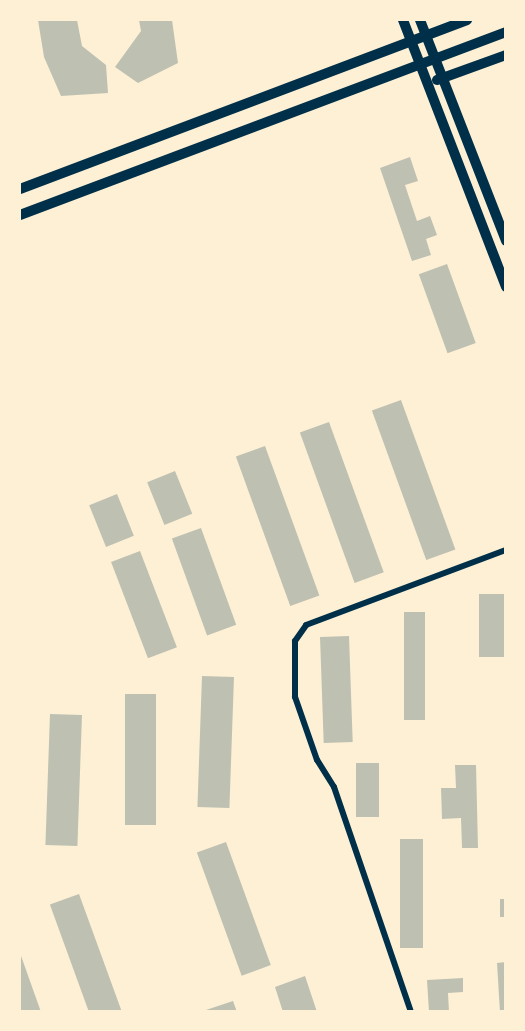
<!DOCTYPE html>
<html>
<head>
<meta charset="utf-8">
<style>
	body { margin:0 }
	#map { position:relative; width:525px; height:1031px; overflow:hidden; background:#fdf0d5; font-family:Poppins,sans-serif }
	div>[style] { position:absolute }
	.building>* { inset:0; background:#bec0b2; transform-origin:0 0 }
	.minor>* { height:6px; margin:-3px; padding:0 3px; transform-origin:3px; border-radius:3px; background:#003049 }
	.secondary>* { height:10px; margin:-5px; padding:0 5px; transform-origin:5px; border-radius:5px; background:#003049 }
	.primary>* { height:10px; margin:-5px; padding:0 5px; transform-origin:5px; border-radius:5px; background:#003049 }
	span { translate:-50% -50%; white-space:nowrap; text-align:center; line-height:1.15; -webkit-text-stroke:4.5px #fdf0d5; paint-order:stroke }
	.frame { position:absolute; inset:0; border:21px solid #fdf0d5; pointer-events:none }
</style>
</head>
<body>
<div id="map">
	<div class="building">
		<div style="clip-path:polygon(38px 20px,77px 20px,82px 46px,106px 65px,108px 93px,61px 96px,44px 57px)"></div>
		<div style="clip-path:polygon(139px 20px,172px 20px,178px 63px,138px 83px,115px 67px,141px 31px)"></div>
		<div style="clip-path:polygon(410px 157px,418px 181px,405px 185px,417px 221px,430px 216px,437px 235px,426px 239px,431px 255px,412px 261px,380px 168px)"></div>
		<div style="left:447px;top:264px;width:84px;height:30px;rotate:70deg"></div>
		<div style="left:401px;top:400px;width:159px;height:31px;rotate:70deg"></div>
		<div style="left:329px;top:422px;width:160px;height:31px;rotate:70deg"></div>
		<div style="left:265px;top:446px;width:159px;height:31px;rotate:70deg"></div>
		<div style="left:175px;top:471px;width:46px;height:30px;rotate:68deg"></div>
		<div style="left:117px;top:494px;width:45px;height:30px;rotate:68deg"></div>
		<div style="left:201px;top:528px;width:103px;height:31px;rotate:70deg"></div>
		<div style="left:140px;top:551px;width:103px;height:31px;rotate:69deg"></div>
		<div style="left:479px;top:594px;width:26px;height:63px"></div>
		<div style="left:404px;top:612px;width:21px;height:108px"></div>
		<div style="left:349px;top:636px;width:106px;height:29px;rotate:88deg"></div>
		<div style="left:202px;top:676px;width:32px;height:131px;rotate:2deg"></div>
		<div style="left:125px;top:694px;width:31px;height:131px"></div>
		<div style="left:50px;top:714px;width:32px;height:131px;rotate:2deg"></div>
		<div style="left:356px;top:763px;width:23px;height:54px"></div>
		<div style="clip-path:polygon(455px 765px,476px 765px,478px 848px,462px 848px,461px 818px,442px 819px,441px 788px,456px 788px)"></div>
		<div style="left:400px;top:839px;width:23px;height:109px"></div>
		<div style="left:226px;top:842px;width:131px;height:31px;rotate:70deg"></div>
		<div style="left:79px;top:894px;width:125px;height:31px;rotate:70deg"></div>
		<div style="left:500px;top:899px;width:6px;height:18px"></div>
		<div style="clip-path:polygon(20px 953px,41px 1012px,20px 1012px)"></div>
		<div style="clip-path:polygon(506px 962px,506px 1012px,500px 1012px,497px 963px)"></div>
		<div style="clip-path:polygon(305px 976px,317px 1012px,283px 1012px,275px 987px)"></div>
		<div style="clip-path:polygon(463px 978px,463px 992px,448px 993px,449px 1012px,429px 1012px,427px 980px)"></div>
		<div style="clip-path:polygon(233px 1001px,237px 1012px,204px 1012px,203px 1011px)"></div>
	</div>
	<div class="minor">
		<div style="left:411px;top:1012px;width:238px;rotate:-108.9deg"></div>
		<div style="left:334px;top:787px;width:32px;rotate:-122deg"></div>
		<div style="left:317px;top:760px;width:67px;rotate:-109.2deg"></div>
		<div style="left:295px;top:697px;width:56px;rotate:-90deg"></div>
		<div style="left:295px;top:641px;width:19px;rotate:-55deg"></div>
		<div style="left:306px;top:625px;width:214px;rotate:-20.6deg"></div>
	</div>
	<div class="secondary">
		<div style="left:403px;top:20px;width:286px;rotate:68.9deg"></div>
		<div style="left:420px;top:20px;width:237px;rotate:68.7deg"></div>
		<div style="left:437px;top:80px;width:73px;rotate:-19.9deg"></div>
	</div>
	<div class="primary">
		<div style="left:20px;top:189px;width:478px;rotate:-20.7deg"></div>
		<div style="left:20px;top:215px;width:519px;rotate:-20.63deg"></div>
	</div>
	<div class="frame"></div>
</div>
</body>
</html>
